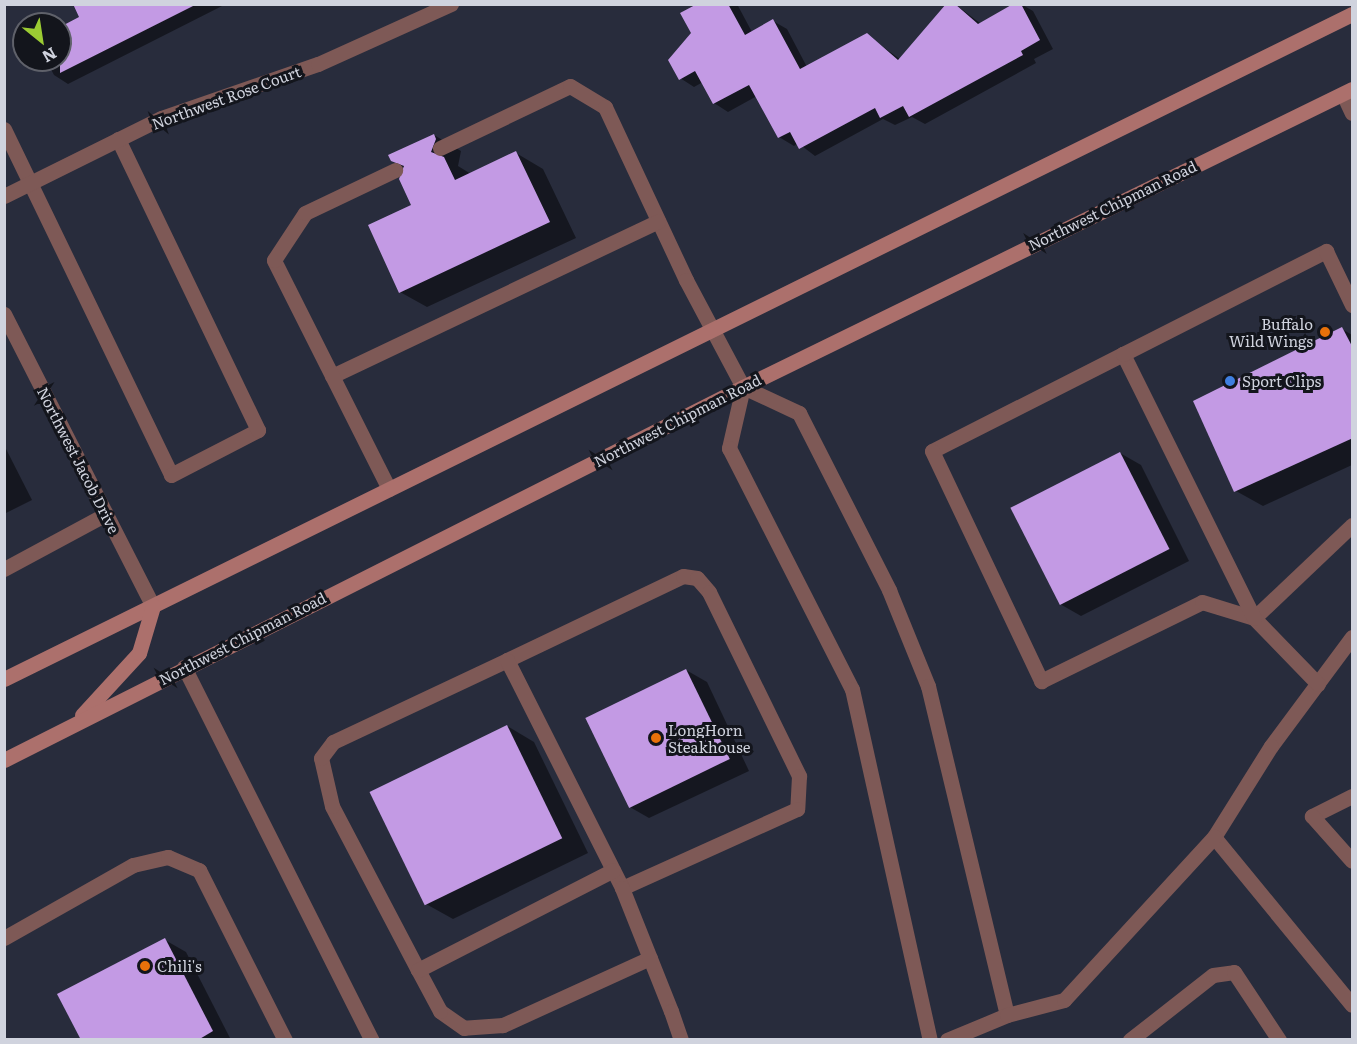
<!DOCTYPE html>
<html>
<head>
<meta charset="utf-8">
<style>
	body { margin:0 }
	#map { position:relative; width:1357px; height:1044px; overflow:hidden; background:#282c3c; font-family:Literata,serif }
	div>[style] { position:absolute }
	.shadow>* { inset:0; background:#0007 }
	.building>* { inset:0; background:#c39ae4; transform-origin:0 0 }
	.lane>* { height:15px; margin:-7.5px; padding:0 7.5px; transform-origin:7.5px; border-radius:7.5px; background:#7e5956 }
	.street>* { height:15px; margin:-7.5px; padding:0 7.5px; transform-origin:7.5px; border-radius:7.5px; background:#7e5956 }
	.secondary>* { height:15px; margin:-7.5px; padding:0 7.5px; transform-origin:7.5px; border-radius:7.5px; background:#ac706c }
	.dots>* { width:16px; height:16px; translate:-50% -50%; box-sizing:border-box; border:3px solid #13151c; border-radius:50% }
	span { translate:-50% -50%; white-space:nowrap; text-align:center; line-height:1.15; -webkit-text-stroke:6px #13151c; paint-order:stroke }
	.street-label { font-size:15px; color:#d0d3de }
	.poi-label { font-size:15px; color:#d0d3de }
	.right { translate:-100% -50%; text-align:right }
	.left { translate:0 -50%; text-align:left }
	.frame { position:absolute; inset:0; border:6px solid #d0d3de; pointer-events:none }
	.north { position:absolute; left:12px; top:12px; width:60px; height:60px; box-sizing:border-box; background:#13151c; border:2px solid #5f616a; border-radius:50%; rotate:150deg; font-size:16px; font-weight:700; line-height:24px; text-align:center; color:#d0d3de }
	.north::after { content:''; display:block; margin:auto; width:21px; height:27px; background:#9bcb33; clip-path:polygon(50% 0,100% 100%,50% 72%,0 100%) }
</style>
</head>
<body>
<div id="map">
	<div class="shadow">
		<div style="clip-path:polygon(75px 4px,226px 4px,68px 84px,54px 75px,46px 60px,60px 60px,60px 28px,81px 18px)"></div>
		<div style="clip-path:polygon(700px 4px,737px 4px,752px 32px,773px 21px,787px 29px,807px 67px,867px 35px,901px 60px,955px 4px,981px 24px,1021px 4px,1033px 11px,1053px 49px,1034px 59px,1036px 63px,925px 124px,912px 117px,895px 125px,883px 119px,815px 156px,798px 143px,794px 146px,779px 137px,757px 96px,728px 112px,714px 103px,703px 82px,694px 87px,680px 78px)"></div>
		<div style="clip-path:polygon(434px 135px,461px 151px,458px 166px,471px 174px,516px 153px,543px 169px,576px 238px,427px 307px,400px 292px,413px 205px,405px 168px,392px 160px)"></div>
		<div style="clip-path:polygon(1342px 329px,1352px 335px,1352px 465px,1263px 506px,1236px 491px)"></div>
		<div style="clip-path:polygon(4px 445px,32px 500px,4px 514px)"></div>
		<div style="clip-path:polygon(1120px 453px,1141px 465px,1189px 561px,1081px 616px,1060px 604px)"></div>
		<div style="clip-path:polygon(686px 670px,707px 682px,749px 771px,649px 818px,628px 806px)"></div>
		<div style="clip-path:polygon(507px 726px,534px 742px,588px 853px,453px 919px,426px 904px)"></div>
		<div style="clip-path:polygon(165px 940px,186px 952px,231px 1040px,82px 1040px)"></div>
	</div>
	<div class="building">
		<div style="clip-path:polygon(73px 4px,197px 4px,60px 73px,60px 27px,79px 17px)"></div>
		<div style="clip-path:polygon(697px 4px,728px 4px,745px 35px,773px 19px,800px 69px,867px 33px,898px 60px,946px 4px,955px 4px,978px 24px,1013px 4px,1021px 4px,1040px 40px,1021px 51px,1023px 55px,909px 117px,903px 106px,880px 118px,875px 108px,799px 149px,790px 132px,778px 138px,749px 85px,713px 104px,695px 71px,679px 80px,668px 60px,691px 33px,680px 13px)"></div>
		<div style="clip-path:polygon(434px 134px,436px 139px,431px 152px,444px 157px,455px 180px,516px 151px,550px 222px,399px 293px,368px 225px,411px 205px,399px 179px,404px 166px,391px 161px,388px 155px)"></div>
		<div style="clip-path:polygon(1342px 327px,1353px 348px,1353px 438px,1234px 492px,1193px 401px)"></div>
		<div style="left:1120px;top:452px;width:109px;height:123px;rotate:63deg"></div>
		<div style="left:686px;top:669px;width:100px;height:112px;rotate:64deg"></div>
		<div style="left:507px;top:725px;width:126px;height:153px;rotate:64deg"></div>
		<div style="clip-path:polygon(165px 938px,213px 1031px,198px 1040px,81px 1040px,57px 994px)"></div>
	</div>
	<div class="lane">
		<div style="left:1343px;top:94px;width:21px;rotate:65deg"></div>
		<div style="left:4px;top:129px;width:384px;rotate:64.2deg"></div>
		<div style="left:171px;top:475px;width:98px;rotate:-27.3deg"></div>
		<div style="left:258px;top:430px;width:323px;rotate:-115.7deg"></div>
		<div style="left:440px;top:148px;width:144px;rotate:-25.5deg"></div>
		<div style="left:570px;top:86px;width:41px;rotate:31deg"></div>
		<div style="left:605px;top:107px;width:191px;rotate:64.9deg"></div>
		<div style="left:686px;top:280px;width:121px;rotate:62deg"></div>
		<div style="left:743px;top:387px;width:62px;rotate:24.9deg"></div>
		<div style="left:799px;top:413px;width:199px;rotate:63deg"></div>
		<div style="left:889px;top:590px;width:104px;rotate:67.9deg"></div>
		<div style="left:928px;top:686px;width:338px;rotate:76.5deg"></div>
		<div style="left:1123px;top:354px;width:214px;rotate:153.1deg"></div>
		<div style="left:932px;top:451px;width:255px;rotate:64.6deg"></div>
		<div style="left:1041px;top:681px;width:179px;rotate:-26.1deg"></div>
		<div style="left:1202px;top:602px;width:54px;rotate:17.1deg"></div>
		<div style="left:332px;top:376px;width:361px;rotate:-25.4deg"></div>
		<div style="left:743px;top:387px;width:63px;rotate:102.9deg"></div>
		<div style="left:729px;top:448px;width:271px;rotate:63deg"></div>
		<div style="left:852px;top:689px;width:360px;rotate:77.5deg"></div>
		<div style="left:389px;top:489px;width:256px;rotate:-116.7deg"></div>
		<div style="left:274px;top:260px;width:56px;rotate:-56.6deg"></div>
		<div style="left:305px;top:213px;width:100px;rotate:-25.5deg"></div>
		<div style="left:4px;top:569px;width:116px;rotate:-28.3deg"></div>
		<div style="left:1254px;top:618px;width:135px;rotate:-43.5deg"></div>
		<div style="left:1352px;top:637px;width:136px;rotate:126.6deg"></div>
		<div style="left:1271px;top:746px;width:107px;rotate:122.1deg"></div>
		<div style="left:1214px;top:837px;width:217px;rotate:50.6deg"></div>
		<div style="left:507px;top:660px;width:195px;rotate:-25.5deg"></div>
		<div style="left:683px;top:576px;width:14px;rotate:8deg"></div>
		<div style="left:697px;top:578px;width:18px;rotate:49deg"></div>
		<div style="left:709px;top:592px;width:205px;rotate:63.9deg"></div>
		<div style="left:799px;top:776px;width:33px;rotate:93deg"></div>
		<div style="left:797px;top:809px;width:192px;rotate:155.7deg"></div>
		<div style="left:184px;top:667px;width:418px;rotate:63.3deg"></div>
		<div style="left:1318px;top:684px;width:92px;rotate:-134.1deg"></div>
		<div style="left:1254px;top:618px;width:295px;rotate:-116.4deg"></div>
		<div style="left:1123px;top:354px;width:228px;rotate:-26.9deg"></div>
		<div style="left:1326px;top:251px;width:60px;rotate:64.3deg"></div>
		<div style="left:1352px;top:796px;width:45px;rotate:153.4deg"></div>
		<div style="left:1312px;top:816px;width:60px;rotate:48.4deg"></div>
		<div style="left:4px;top:938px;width:148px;rotate:-29.5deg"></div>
		<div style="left:133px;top:865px;width:36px;rotate:-13deg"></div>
		<div style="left:168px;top:857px;width:34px;rotate:23deg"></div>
		<div style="left:199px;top:870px;width:191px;rotate:63.2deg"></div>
		<div style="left:650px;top:958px;width:162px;rotate:155.5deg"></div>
		<div style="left:503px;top:1025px;width:39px;rotate:176deg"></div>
		<div style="left:464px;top:1028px;width:29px;rotate:-145deg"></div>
		<div style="left:440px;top:1011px;width:47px;rotate:-118.2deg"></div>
		<div style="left:418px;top:970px;width:185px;rotate:-117.7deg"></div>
		<div style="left:332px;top:806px;width:49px;rotate:-102.9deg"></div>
		<div style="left:321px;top:758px;width:20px;rotate:-53deg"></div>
		<div style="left:333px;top:742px;width:192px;rotate:-25.2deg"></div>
		<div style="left:507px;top:660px;width:255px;rotate:63.2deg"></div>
		<div style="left:622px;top:888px;width:132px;rotate:68.3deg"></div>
		<div style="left:671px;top:1011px;width:31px;rotate:71deg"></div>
		<div style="left:418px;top:970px;width:219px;rotate:-27.1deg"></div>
		<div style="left:947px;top:1040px;width:65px;rotate:-22.6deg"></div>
		<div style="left:1007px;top:1015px;width:59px;rotate:-14.7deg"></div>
		<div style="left:1064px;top:1000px;width:222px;rotate:-47.4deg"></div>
		<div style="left:1130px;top:1040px;width:105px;rotate:-38.1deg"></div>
		<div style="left:1213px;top:975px;width:21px;rotate:-8deg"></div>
		<div style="left:1234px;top:972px;width:82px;rotate:56.5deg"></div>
	</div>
	<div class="street">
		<div style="left:4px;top:196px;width:175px;rotate:-26.4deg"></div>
		<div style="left:161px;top:118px;width:166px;rotate:-19deg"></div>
		<div style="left:318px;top:64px;width:146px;rotate:-24.3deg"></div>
		<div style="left:4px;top:314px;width:328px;rotate:63deg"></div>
	</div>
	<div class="secondary">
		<div style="left:4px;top:679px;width:1503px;rotate:-26.26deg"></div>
		<div style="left:82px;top:715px;width:84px;rotate:-47.4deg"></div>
		<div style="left:139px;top:653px;width:49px;rotate:-73.4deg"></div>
		<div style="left:4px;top:760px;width:828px;rotate:-26.78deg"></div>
		<div style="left:743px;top:387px;width:678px;rotate:-26.07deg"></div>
	</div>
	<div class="dots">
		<div style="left:1325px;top:332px;background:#e8710a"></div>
		<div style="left:1230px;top:381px;background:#3f7fe0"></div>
		<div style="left:656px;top:738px;background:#e8710a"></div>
		<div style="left:145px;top:966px;background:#e8710a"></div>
	</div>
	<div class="street-label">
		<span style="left:226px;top:97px;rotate:-20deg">Northwest Rose Court</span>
		<span style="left:1112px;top:205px;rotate:-26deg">Northwest Chipman Road</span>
		<span style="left:677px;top:420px;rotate:-27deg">Northwest Chipman Road</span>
		<span style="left:79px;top:460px;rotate:63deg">Northwest Jacob Drive</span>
		<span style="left:242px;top:638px;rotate:-27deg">Northwest Chipman Road</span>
	</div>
	<div class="poi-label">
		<span class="right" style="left:1313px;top:332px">Buffalo<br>Wild Wings</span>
		<span class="left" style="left:1242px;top:381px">Sport Clips</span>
		<span class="left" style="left:668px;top:738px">LongHorn<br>Steakhouse</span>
		<span class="left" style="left:157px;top:966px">Chili's</span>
	</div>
	<div class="frame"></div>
	<div class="north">N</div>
</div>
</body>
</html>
